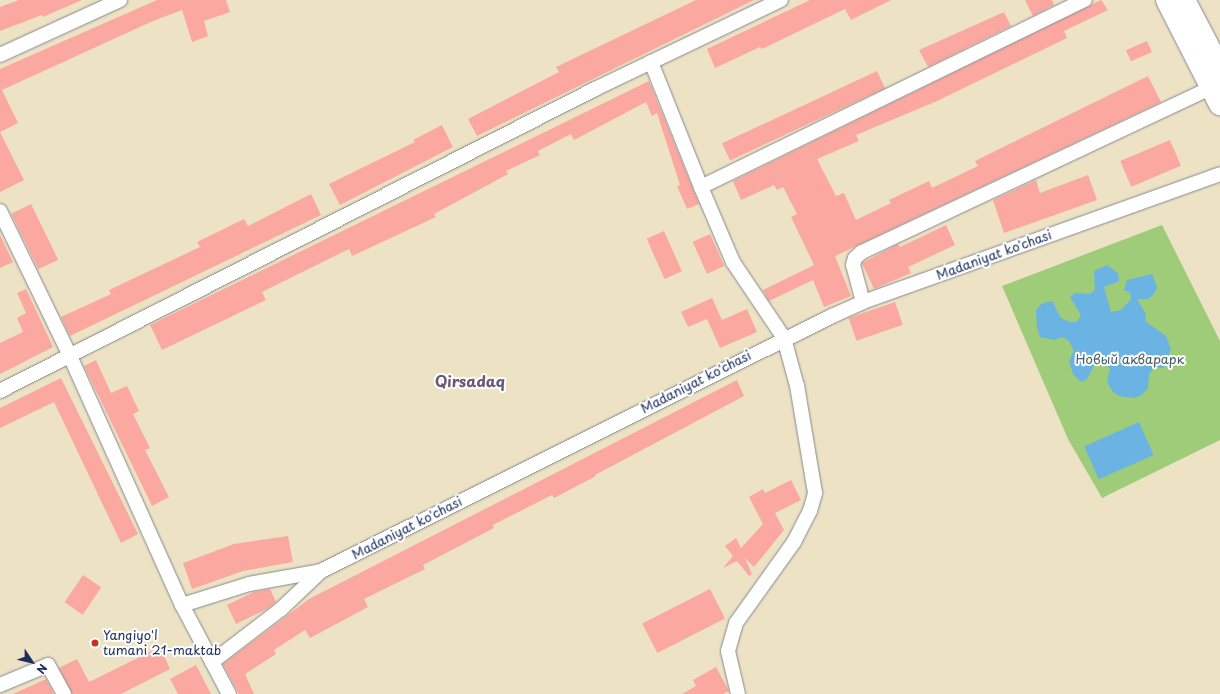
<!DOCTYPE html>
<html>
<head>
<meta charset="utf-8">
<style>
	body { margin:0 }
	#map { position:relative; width:1220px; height:694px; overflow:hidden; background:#ede3c4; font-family:"Playpen Sans",sans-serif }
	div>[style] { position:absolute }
	.green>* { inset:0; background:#9ecc79 }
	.water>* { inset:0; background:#6bb3e3; transform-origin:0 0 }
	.building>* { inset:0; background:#fba8a0; transform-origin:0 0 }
	.roads { filter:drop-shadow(0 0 1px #848991) drop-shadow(0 0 1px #848991) }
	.street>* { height:14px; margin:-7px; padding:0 7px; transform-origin:7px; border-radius:7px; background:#fff }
	.primary>* { height:22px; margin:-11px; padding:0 11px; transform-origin:11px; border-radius:11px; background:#fff }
	.dots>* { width:11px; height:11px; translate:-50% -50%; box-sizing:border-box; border:2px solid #fff; border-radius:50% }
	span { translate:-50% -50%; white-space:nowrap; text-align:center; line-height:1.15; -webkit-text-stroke:4px #fff; paint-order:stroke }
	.street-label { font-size:13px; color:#1b2f5e }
	.park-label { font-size:13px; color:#425e66 }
	.poi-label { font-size:13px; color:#1b2f5e }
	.left { translate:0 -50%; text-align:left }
	.quarter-label { font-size:15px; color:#695975; font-weight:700 }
	.north { position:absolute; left:12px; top:642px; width:40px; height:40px; -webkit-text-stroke:3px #fff; paint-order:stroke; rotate:125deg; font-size:11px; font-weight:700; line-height:16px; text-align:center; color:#1b2f5e }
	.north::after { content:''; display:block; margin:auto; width:14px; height:18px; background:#1b2f5e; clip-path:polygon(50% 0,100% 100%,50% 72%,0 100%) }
</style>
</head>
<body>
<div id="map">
	<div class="green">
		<div style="clip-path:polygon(1162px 225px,1220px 341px,1220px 440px,1102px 498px,1068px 439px,1002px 286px)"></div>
	</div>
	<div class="water">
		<div style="clip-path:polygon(1107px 265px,1118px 273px,1119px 281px,1104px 287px,1111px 312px,1121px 310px,1131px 299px,1130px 293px,1124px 290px,1127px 280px,1152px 274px,1157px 287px,1154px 294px,1148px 299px,1137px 299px,1146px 314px,1145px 321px,1166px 336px,1171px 349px,1164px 368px,1154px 368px,1149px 374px,1148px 388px,1142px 395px,1134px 398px,1119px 396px,1113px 392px,1107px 382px,1110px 369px,1104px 361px,1096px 362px,1087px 379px,1081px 382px,1073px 374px,1069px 361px,1074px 351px,1069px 341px,1062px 337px,1054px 340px,1040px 337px,1037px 328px,1036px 310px,1041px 304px,1052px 301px,1061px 318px,1070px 322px,1077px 322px,1081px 315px,1070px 297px,1075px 293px,1090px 294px,1095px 290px,1094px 271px)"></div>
		<div style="left:1139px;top:422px;width:36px;height:60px;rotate:66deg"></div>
	</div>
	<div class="building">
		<div style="clip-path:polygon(19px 0,82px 0,43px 17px,42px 15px,0 31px,0 7px)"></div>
		<div style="clip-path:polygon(157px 0,226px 0,230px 12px,204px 21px,208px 36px,192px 42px,182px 10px,153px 21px,2px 90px,18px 123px,0 132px,24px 180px,0 192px,0 69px)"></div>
		<div style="clip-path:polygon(696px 0,754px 0,477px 136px,468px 119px,559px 72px,556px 67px)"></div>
		<div style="clip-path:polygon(810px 0,891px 0,851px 20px,845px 9px,762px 49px,760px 47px,715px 68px,707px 49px)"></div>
		<div style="clip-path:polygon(1025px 0,1052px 0,1054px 5px,1033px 16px)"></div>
		<div style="clip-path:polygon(1101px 0,1108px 10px,1064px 31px,1067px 38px,937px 101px,856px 135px,859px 141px,817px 159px,836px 196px,844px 193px,856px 220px,891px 203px,889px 200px,929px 181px,932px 188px,978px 166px,975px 161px,1148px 76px,1161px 102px,835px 256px,851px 296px,824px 307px,813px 280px,769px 301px,763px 290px,814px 265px,791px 217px,797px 214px,783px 187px,777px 190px,774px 185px,741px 200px,733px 181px)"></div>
		<div style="clip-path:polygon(1004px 12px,1011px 26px,928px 67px,919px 50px)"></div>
		<div style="left:1147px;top:41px;width:12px;height:23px;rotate:66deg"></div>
		<div style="left:877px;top:71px;width:19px;height:171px;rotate:65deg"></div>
		<div style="clip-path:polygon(649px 81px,699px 204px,687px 209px,677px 186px,680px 185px,657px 113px,652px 116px,646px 102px,574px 140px,571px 134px,538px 151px,540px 155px,506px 171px,508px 174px,434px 214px,436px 217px,352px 256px,349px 249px,262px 292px,266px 300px,162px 350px,150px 325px)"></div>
		<div style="clip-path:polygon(442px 125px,453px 147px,340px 205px,329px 184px,415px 142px,413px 140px)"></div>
		<div style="left:1170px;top:140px;width:28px;height:54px;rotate:67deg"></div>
		<div style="clip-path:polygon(1088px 175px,1097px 200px,1004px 233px,993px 200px,1036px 180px,1040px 193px)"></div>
		<div style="clip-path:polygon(311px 194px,321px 215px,70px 336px,61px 317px,111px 294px,109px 290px,200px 247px,197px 242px,244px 219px,248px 226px)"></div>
		<div style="left:31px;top:204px;width:62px;height:22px;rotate:64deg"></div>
		<div style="clip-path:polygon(946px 225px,955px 245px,908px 267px,911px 273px,874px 289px,862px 263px,898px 244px,900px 247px)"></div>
		<div style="left:664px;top:231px;width:44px;height:19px;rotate:66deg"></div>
		<div style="left:710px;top:234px;width:35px;height:19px;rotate:66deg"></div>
		<div style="clip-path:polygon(0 235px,13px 262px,0 268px)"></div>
		<div style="clip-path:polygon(26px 289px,53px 347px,0 374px,0 343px,23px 332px,17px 318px,26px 313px,17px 293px)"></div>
		<div style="clip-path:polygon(712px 298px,722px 320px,747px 309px,757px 332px,720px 348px,707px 319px,688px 327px,681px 312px)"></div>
		<div style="left:895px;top:302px;width:24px;height:49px;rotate:71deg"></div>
		<div style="clip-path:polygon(96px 360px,111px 393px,127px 386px,139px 411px,133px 414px,150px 448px,145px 450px,169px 497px,152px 506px,84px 366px)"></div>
		<div style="clip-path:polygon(61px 378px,138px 534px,121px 543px,54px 402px,0 428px,0 408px)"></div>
		<div style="clip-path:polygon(737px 380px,744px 396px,595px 475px,596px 476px,554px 498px,552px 495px,493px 525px,494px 528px,423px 565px,425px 569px,364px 599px,368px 607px,310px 638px,305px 630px,274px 650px,276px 654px,245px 674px,254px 694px,239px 694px,223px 664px,309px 599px)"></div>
		<div style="clip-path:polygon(791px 480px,801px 500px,775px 513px,784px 530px,754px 567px,745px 558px,752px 574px,749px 576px,737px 561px,723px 568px,733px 556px,725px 546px,736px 538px,741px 548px,763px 524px,749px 497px,763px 489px,765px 493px)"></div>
		<div style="clip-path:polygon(288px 536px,293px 562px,243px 571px,192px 589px,183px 563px,234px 544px)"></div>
		<div style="left:83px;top:575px;width:22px;height:33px;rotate:34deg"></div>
		<div style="clip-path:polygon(270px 589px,276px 602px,267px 609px,236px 624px,227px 605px,254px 592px)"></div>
		<div style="left:710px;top:589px;width:33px;height:76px;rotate:63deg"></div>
		<div style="clip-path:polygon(160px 647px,170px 669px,121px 694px,72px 694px,59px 668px,77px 659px,89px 682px)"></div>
		<div style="clip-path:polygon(196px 665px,211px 694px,178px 694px,170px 679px)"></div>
		<div style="clip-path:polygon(716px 667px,729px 691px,723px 694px,682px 694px,696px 686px,693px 680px)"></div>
		<div style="clip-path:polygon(46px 679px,54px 694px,13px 694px)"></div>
	</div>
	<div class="roads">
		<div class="street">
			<div style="left:0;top:55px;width:132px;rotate:-24.6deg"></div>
			<div style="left:651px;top:62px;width:135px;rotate:68.2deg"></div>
			<div style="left:0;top:211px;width:161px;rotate:64.2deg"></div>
			<div style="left:70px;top:356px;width:273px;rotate:65.8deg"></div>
			<div style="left:182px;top:605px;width:101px;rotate:62.2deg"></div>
			<div style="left:863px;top:302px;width:38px;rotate:-105deg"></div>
			<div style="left:853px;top:265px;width:7px;rotate:-74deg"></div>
			<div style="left:855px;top:258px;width:9px;rotate:-41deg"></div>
			<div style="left:862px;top:252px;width:387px;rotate:-25.2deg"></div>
			<div style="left:0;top:391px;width:667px;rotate:-26.91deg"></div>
			<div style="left:595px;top:89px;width:206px;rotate:-25.6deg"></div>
			<div style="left:182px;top:605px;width:70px;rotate:-17.4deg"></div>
			<div style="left:249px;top:584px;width:73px;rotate:-10.2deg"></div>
			<div style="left:321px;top:571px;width:571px;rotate:-26.52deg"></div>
			<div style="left:832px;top:316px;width:34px;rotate:-24deg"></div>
			<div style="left:863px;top:302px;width:379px;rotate:-19.7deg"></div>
			<div style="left:212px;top:662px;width:87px;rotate:-37.5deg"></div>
			<div style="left:281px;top:609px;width:55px;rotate:-43.5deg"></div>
			<div style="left:0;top:685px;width:52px;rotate:-22.6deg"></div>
			<div style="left:48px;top:665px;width:33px;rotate:61deg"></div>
			<div style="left:738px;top:694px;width:44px;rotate:-103.1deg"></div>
			<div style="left:728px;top:651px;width:29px;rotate:-74deg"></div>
			<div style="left:736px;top:623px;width:100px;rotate:-54.4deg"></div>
			<div style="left:794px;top:542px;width:35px;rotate:-63deg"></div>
			<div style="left:810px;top:511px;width:19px;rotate:-74deg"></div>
			<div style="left:815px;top:493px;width:109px;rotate:-99.5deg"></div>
			<div style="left:797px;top:386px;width:50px;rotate:-105.2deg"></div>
			<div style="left:784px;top:338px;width:92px;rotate:-123.9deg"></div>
			<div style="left:733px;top:262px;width:82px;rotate:-113.1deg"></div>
			<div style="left:701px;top:187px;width:427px;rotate:-26deg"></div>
		</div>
		<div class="primary">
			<div style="left:1167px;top:0;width:117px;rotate:63deg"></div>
			<div style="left:1184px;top:0;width:78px;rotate:62.4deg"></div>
		</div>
	</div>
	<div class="dots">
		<div style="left:95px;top:643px;background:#c8321e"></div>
	</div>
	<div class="street-label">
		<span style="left:994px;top:255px;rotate:-20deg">Madaniyat ko'chasi</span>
		<span style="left:696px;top:382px;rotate:-27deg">Madaniyat ko'chasi</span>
		<span style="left:407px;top:528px;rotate:-27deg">Madaniyat ko'chasi</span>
	</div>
	<div class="park-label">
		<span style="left:1130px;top:359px">Новый акварарк</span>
	</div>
	<div class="poi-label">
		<span class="left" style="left:103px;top:643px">Yangiyo'l<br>tumani 21-maktab</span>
	</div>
	<div class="quarter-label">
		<span style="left:470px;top:381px">Qirsadaq</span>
	</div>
	<div class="north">N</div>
</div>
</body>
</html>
